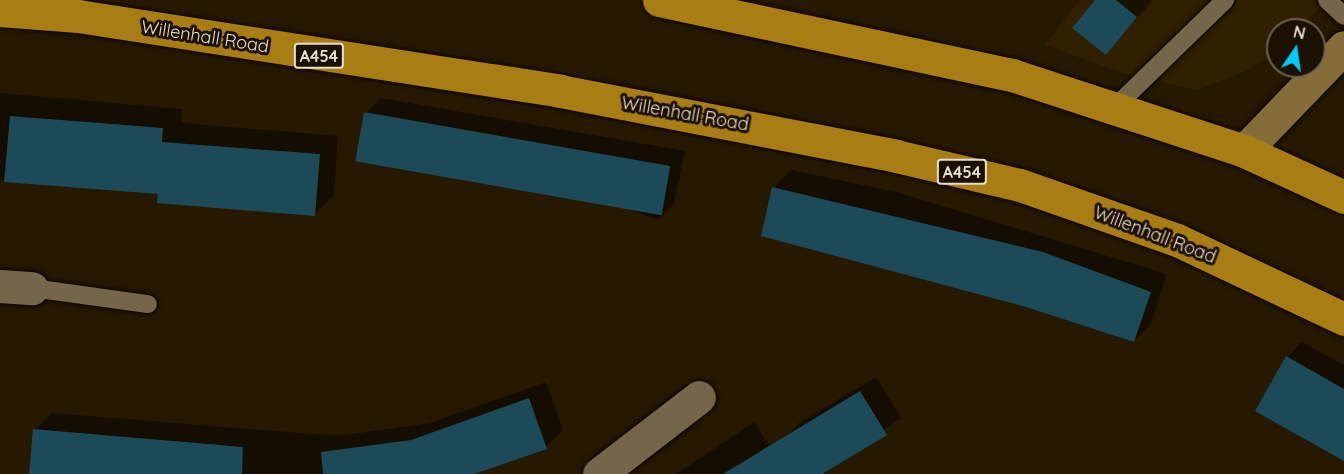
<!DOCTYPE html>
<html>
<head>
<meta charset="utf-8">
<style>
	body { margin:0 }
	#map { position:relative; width:1344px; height:474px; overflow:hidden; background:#261900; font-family:Quicksand,sans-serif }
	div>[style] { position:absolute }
	.built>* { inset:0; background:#302000 }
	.shadow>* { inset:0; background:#0007 }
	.building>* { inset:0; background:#1c4a58; transform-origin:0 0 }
	.roads { filter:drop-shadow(0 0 2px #0e0400) drop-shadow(0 0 2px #0e0400) }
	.lane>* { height:18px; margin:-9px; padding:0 9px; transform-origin:9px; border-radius:9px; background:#756649 }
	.street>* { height:33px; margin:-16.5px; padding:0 16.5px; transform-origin:16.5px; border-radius:16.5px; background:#756649 }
	.secondary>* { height:33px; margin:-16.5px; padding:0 16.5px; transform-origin:16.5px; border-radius:16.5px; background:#846d39 }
	.highway>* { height:33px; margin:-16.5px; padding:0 16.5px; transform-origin:16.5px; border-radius:16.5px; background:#a77d14 }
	span { translate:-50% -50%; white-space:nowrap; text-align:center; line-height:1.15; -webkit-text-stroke:6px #1c1000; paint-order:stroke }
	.shield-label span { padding:2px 4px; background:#1c1000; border:2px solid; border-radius:4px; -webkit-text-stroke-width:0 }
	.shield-label { font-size:16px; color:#e6dece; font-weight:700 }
	.street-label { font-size:18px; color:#e6dece }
	.north { position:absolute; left:1266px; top:18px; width:60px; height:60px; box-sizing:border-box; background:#1c1000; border:2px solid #6d6252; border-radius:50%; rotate:13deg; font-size:16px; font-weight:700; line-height:24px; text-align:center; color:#e6dece }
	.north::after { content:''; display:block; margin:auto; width:21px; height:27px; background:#03cbf9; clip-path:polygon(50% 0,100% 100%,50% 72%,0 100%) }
</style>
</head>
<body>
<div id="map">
	<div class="built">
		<div style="clip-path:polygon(1080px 0,1327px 0,1299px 30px,1278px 30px,1278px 51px,1244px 72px,1197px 90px,1131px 76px,1045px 45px)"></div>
	</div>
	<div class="shadow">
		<div style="clip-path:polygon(1097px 0,1153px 0,1106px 53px)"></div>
		<div style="clip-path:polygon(0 93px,182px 109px,181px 123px,338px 136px,334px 195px,314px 215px,159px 193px,0 180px)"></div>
		<div style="clip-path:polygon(381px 98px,685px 151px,674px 204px,658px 220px,366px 113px)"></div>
		<div style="clip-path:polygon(791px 170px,896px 192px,1167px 274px,1151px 323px,1134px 341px,774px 188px)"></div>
		<div style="clip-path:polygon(1302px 342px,1344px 365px,1344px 459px,1287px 357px)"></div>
		<div style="clip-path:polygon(876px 377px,901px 418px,819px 474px,806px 474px,784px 439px,799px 423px)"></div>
		<div style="clip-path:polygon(546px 382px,563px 430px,546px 447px,470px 474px,31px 474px,35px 430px,52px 413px,338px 436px,430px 423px)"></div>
		<div style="clip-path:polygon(754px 422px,783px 467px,776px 474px,676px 474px)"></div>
	</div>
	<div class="building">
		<div style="clip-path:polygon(1095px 0,1116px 0,1137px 17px,1106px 55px,1072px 28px)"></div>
		<div style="left:364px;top:112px;width:311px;height:50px;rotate:10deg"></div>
		<div style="clip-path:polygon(10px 116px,163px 128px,162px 142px,320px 154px,315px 216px,157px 203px,158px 194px,4px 182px)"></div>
		<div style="clip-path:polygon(772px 187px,1043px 252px,1151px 292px,1134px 342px,1023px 306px,761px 236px)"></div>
		<div style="clip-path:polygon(1286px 356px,1344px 389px,1344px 461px,1255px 411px)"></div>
		<div style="clip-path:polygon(860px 391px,887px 435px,822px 474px,723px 474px)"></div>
		<div style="clip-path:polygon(529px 398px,547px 449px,474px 474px,323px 474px,321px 452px,411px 440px)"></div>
		<div style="clip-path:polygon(33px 429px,243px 447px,242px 474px,29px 474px)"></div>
	</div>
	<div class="roads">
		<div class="lane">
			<div style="left:1327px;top:0;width:23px;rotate:43deg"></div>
			<div style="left:1114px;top:108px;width:155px;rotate:-44.2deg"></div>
			<div style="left:32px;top:288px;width:117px;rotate:7.9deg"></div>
		</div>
		<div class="street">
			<div style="left:0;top:286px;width:32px;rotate:4deg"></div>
			<div style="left:599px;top:474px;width:126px;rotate:-37.6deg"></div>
		</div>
		<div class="secondary">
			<div style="left:1244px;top:151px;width:144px;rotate:-46.1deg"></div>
		</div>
		<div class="highway">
			<div style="left:659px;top:0;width:361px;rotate:12deg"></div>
			<div style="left:1012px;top:75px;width:244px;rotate:18.1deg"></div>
			<div style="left:1244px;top:151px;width:110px;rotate:24.7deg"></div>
			<div style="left:0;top:10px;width:78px;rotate:4.4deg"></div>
			<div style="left:78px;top:16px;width:488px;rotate:8.8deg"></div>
			<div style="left:560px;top:91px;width:342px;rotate:10.9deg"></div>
			<div style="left:896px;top:156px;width:127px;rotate:13.2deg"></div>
			<div style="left:1020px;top:185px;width:166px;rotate:19.3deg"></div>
			<div style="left:1177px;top:240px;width:185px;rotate:25.3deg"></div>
		</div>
	</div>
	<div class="shield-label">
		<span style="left:319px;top:56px">A454</span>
		<span style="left:962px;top:172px">A454</span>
	</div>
	<div class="street-label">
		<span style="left:205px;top:37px;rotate:9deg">Willenhall Road</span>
		<span style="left:685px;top:114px;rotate:10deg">Willenhall Road</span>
		<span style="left:1155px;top:235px;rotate:21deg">Willenhall Road</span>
	</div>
	<div class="north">N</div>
</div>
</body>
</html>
